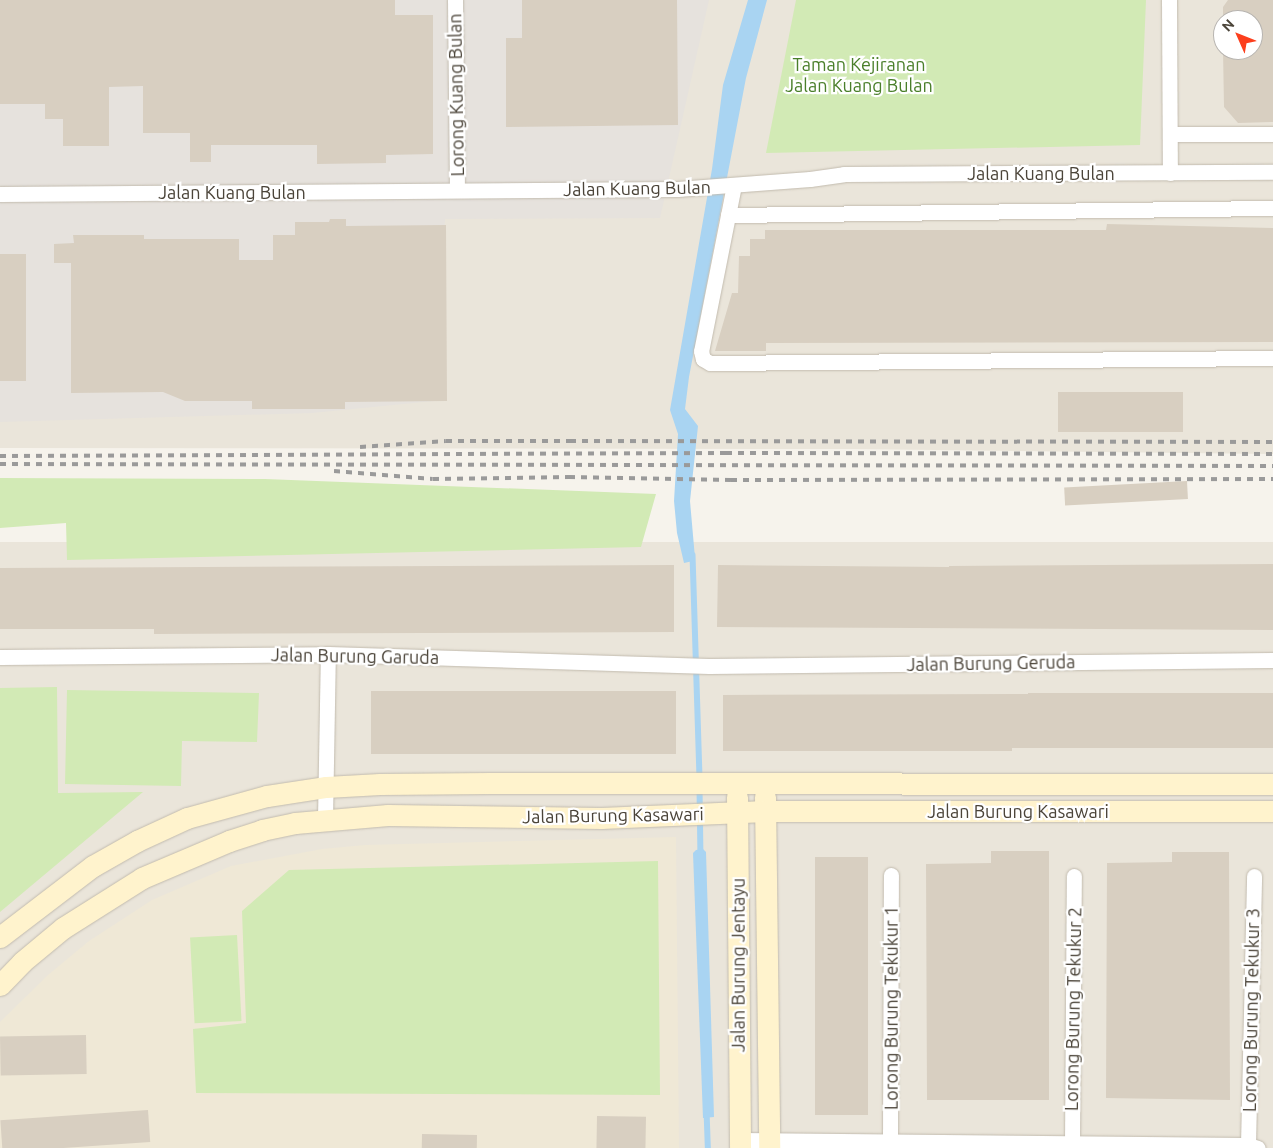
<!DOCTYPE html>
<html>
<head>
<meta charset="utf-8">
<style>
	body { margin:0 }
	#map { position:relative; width:1273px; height:1148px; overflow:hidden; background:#f6f3ec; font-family:Ubuntu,sans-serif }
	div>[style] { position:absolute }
	.residential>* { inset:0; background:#eae5da; transform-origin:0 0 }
	.industrial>* { inset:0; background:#e6e2dd }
	.education>* { inset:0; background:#efe8d6 }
	.green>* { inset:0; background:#d2eab5; transform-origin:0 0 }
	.water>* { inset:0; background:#a9d4f2 }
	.stream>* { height:5.5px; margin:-2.75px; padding:0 2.75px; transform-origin:2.75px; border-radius:2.75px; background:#a9d4f2 }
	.building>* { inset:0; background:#d8cfc1; transform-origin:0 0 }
	.roads { filter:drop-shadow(0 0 1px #c2bbae) drop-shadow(0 0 1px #c2bbae) }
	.street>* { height:15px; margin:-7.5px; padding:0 7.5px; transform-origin:7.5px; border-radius:7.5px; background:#fff }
	.secondary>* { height:21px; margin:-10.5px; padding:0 10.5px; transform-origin:10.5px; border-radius:10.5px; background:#fff3cd }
	.rail>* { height:4px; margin-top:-2px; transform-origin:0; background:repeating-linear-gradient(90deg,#9a9a9a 0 6px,transparent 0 12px) }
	span { translate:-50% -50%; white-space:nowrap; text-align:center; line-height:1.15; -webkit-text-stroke:4.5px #fff; paint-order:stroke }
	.park-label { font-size:18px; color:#4a7f2a }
	.street-label { font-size:18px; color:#4b4439 }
	.north { position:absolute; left:1213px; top:10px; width:50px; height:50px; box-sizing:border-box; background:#fff; border:1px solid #b7b4b0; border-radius:50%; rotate:314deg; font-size:14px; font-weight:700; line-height:20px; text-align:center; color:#4b4439 }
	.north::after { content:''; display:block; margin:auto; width:18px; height:22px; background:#fc3f1d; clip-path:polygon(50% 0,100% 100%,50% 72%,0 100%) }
</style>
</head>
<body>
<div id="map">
	<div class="residential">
		<div style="clip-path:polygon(evenodd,0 0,1273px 0,1273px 454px,852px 449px,0 448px,0 0,1223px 20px,1253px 20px,1253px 50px,1223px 50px,1223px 20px)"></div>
		<div style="left:1273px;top:542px;width:606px;height:1273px;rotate:90deg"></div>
	</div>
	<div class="industrial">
		<div style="clip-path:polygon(0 0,709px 0,660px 218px,445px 219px,434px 401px,312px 413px,0 422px)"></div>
	</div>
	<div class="education">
		<div style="clip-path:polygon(676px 837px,679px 1148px,0 1148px,0 1022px,48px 975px,89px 941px,152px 900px,231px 866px,322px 849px,365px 845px)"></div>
	</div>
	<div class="green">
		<div style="clip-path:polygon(796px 0,1146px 0,1140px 145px,766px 153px)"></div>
		<div style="clip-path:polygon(0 478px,265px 479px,656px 494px,641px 547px,67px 560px,66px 523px,0 528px)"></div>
		<div style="clip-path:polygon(57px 687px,58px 793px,143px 792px,0 912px,0 688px)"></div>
		<div style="clip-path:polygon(67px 690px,259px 693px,257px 742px,182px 741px,181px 786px,65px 784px)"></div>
		<div style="clip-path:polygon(658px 861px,660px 1095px,196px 1093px,193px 1029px,246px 1023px,242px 911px,289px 870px)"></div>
		<div style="left:237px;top:935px;width:86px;height:47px;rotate:87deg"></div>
	</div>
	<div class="water">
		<div style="clip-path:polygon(748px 0,767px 0,746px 78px,689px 377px,685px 409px,698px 426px,690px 501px,695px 558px,693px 561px,684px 563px,677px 533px,674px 501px,678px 434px,670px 410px,712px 169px,723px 85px)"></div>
		<div style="clip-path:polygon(703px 849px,706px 852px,714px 1117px,703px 1118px,693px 853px,696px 850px)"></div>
	</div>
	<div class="stream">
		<div style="left:693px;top:555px;width:223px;rotate:88.2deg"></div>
		<div style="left:700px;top:788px;width:68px;rotate:89.2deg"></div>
		<div style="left:707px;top:1110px;width:38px;rotate:88deg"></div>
	</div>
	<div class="building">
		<div style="clip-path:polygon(0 0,395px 0,395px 15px,433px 15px,433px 154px,386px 155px,386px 163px,317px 164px,317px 145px,211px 145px,211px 162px,190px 162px,190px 133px,143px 133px,143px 86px,109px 87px,109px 146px,63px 146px,63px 119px,45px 119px,45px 104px,0 104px)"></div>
		<div style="clip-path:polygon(522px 0,677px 0,678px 125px,506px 127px,506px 38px,522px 38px)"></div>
		<div style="clip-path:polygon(1228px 0,1273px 0,1273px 122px,1238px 123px,1224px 107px,1223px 50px,1253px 50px,1253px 20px,1223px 20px,1223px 7px)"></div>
		<div style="clip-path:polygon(330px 219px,346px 219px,346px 226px,446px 225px,447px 401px,345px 402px,345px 409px,252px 409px,252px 401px,185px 401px,163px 392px,71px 393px,71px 263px,54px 263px,54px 244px,74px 243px,73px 235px,144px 235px,144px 239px,239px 239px,239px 260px,273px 260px,273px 235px,295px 235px,295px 222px,329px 222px)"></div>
		<div style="clip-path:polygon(1107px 224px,1273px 228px,1273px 342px,766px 343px,766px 351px,715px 351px,732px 293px,738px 293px,739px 256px,750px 256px,750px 239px,765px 239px,765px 230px,1106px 230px)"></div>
		<div style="left:0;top:254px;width:26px;height:127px"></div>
		<div style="left:1183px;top:392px;width:40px;height:125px;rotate:90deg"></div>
		<div style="left:1187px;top:481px;width:18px;height:123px;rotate:87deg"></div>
		<div style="clip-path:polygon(1273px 564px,1273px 630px,717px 627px,718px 565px,949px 567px,949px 566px)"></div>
		<div style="clip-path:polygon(674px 565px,674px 632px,154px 634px,154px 629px,0 629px,0 568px)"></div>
		<div style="left:676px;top:691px;width:63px;height:305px;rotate:90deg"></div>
		<div style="clip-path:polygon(1028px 693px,1273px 693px,1273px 748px,1012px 748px,1012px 751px,723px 751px,723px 695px,1028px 694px)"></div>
		<div style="clip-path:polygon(991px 851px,1049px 851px,1049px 1100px,927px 1100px,926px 864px,991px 863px)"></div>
		<div style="clip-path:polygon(1172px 852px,1229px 852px,1230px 1100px,1106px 1098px,1107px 863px,1172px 862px)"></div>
		<div style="left:868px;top:857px;width:258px;height:53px;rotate:90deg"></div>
		<div style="left:86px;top:1035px;width:39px;height:86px;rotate:89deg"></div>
		<div style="left:148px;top:1110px;width:32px;height:148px;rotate:86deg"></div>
		<div style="left:597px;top:1116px;width:49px;height:32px;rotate:1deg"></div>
		<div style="left:422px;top:1134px;width:55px;height:14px;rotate:1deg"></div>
	</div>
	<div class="roads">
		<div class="street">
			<div style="left:455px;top:0;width:190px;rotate:89.4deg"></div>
			<div style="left:1169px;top:0;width:173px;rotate:89.7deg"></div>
			<div style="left:1170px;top:134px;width:103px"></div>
			<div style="left:734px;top:185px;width:169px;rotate:101.2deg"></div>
			<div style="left:701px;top:351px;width:8px;rotate:76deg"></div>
			<div style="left:703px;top:359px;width:8px;rotate:30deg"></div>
			<div style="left:710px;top:363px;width:563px;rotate:-0.51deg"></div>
			<div style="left:0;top:194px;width:677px;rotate:-0.42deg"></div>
			<div style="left:677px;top:189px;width:133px;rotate:-4.3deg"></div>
			<div style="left:810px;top:179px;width:34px;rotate:-8deg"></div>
			<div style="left:844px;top:174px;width:429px;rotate:-0.3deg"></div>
			<div style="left:728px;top:215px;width:545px;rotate:-0.74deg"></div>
			<div style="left:0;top:657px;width:328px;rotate:-0.5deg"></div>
			<div style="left:328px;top:654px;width:381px;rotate:1.8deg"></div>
			<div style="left:709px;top:666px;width:564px;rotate:-0.61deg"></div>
			<div style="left:325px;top:819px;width:165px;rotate:-89deg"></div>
			<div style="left:740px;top:1140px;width:508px;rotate:0.56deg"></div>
			<div style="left:1248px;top:1145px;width:10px;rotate:17deg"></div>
			<div style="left:890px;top:1140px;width:265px;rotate:-89.8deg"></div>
			<div style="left:1072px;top:1143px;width:267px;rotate:-89.6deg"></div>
			<div style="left:1248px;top:1145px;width:269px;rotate:-88.7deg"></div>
		</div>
		<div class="secondary">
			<div style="left:737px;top:797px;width:351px;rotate:89.5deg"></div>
			<div style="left:765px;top:797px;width:351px;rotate:89.3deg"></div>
			<div style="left:0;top:937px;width:117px;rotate:-37.4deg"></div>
			<div style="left:93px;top:866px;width:51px;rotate:-29.6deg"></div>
			<div style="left:137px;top:841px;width:55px;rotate:-24.7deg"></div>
			<div style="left:187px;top:818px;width:83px;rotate:-15.4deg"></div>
			<div style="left:267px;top:796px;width:60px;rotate:-8.7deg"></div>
			<div style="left:326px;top:787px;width:54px;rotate:-3.2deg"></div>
			<div style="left:380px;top:784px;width:110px;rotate:-0.5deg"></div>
			<div style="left:490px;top:783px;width:783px;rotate:0.07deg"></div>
			<div style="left:0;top:985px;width:32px;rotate:-46deg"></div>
			<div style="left:22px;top:962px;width:53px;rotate:-39.7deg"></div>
			<div style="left:63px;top:928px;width:93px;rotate:-32.3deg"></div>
			<div style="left:142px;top:878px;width:95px;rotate:-23deg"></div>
			<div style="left:229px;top:841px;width:35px;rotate:-18deg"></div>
			<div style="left:262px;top:830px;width:34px;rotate:-12deg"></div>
			<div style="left:295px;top:823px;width:93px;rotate:-4.9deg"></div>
			<div style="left:388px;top:815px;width:213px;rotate:0.8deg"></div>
			<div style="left:601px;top:818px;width:165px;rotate:-2.4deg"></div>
			<div style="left:766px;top:811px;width:507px"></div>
		</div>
	</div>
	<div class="rail">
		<div style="left:360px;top:447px;width:86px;rotate:-4deg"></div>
		<div style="left:446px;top:441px;width:124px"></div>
		<div style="left:570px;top:441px;width:703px;rotate:0.08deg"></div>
		<div style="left:0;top:456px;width:726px;rotate:-0.24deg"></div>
		<div style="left:726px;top:453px;width:547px;rotate:0.1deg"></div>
		<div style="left:0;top:464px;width:1273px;rotate:0.09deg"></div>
		<div style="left:334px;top:471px;width:99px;rotate:4.6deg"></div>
		<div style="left:433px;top:479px;width:136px;rotate:-0.8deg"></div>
		<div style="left:569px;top:477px;width:162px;rotate:1.1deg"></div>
		<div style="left:731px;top:480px;width:542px;rotate:-0.11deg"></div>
	</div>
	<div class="park-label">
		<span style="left:859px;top:75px">Taman Kejiranan<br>Jalan Kuang Bulan</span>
	</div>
	<div class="street-label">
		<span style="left:456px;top:95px;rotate:-91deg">Lorong Kuang Bulan</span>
		<span style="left:1041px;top:173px">Jalan Kuang Bulan</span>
		<span style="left:637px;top:188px;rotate:-1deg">Jalan Kuang Bulan</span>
		<span style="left:232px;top:192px">Jalan Kuang Bulan</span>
		<span style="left:355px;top:656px;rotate:1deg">Jalan Burung Garuda</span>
		<span style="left:991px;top:663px;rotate:-1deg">Jalan Burung Geruda</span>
		<span style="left:1018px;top:811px">Jalan Burung Kasawari</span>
		<span style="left:613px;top:815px;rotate:-1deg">Jalan Burung Kasawari</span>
		<span style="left:738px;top:965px;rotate:-90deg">Jalan Burung Jentayu</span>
		<span style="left:891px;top:1008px;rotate:-90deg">Lorong Burung Tekukur 1</span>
		<span style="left:1073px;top:1009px;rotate:-89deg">Lorong Burung Tekukur 2</span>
		<span style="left:1251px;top:1010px;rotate:-89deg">Lorong Burung Tekukur 3</span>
	</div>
	<div class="north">N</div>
</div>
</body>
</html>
